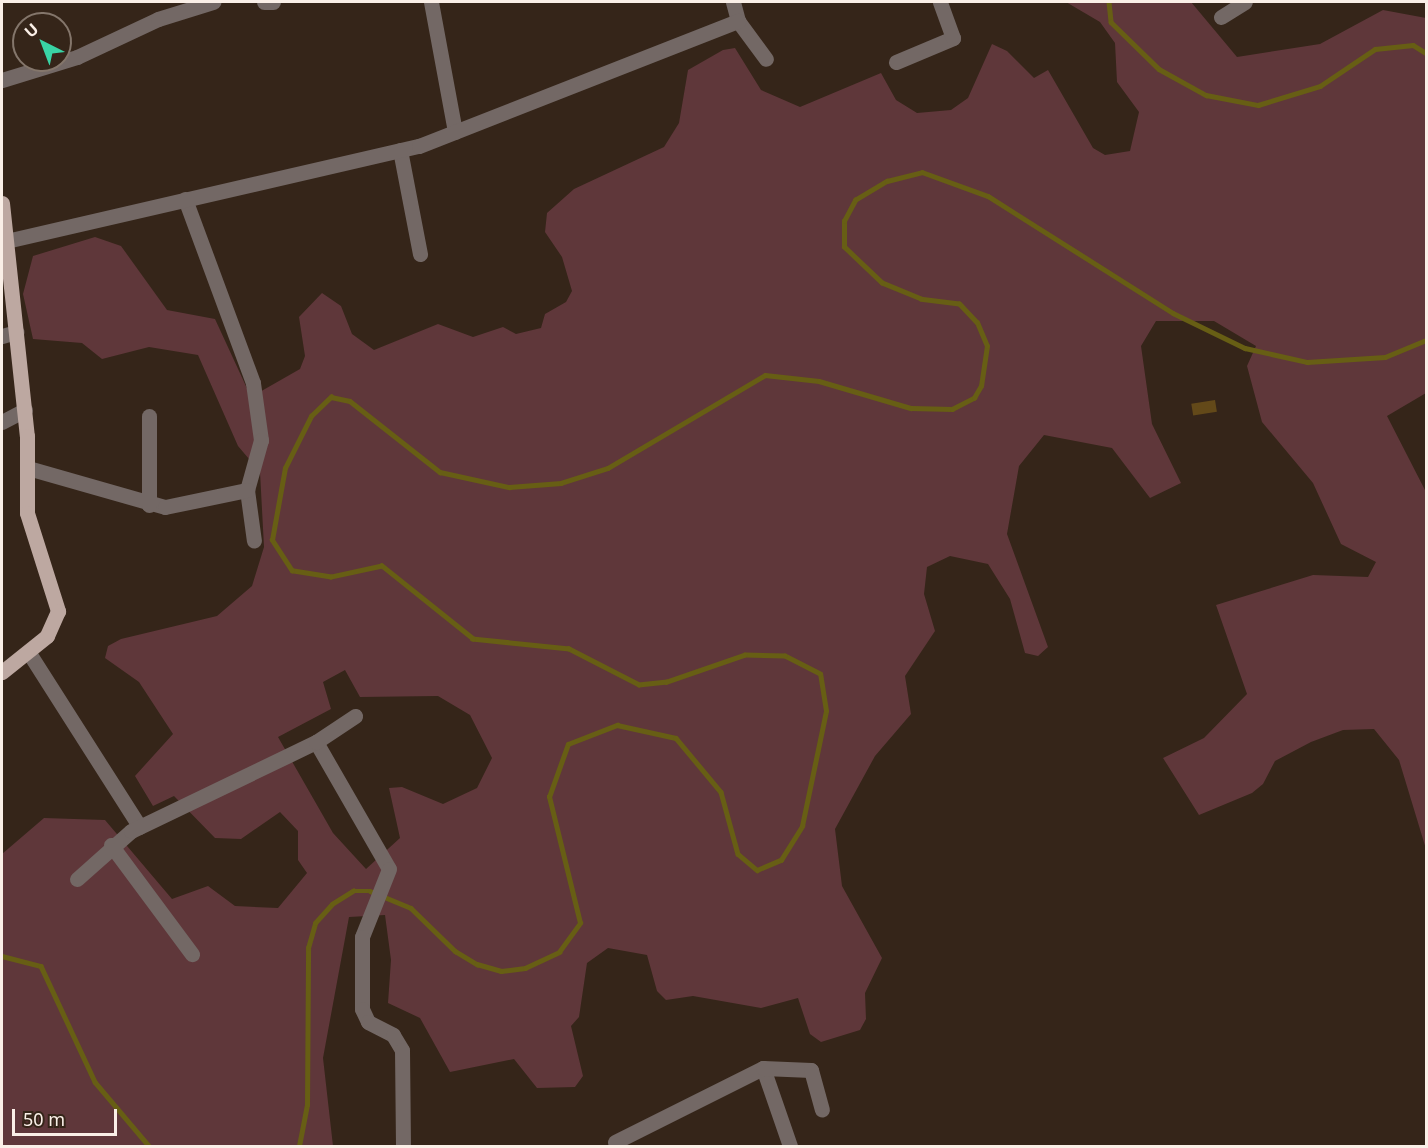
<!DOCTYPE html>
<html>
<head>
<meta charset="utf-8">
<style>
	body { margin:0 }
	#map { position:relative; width:1428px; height:1148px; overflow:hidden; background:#352519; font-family:"Noto Sans",sans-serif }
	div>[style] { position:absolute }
	.green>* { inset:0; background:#5f373a }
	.stream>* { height:4.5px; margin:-2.25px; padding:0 2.25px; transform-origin:2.25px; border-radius:2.25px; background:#675e14 }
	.building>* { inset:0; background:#634919; transform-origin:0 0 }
	.minor>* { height:15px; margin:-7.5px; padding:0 7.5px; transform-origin:7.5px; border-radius:7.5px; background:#736865 }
	.major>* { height:15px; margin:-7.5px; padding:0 7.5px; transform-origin:7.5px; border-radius:7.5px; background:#bda8a1 }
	span { translate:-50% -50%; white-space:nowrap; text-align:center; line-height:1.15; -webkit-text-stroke:6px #352519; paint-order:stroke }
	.frame { position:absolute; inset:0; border:3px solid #faefe7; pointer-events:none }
	.north { position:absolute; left:12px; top:12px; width:60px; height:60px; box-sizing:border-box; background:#352519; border:2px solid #84766b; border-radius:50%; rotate:318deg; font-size:16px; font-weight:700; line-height:24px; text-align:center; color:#faefe7 }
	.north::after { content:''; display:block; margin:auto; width:21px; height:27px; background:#39d4a5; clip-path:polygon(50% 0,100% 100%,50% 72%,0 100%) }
	.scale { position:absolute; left:12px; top:1109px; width:105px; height:27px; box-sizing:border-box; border:3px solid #faefe7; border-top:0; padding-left:8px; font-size:18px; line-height:21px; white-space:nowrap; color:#faefe7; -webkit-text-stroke:4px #352519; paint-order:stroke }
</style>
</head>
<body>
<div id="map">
	<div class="green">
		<div style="clip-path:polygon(evenodd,1066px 2px,1191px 2px,1237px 57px,1320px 44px,1383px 10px,1426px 18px,1426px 393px,1387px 416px,1426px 492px,1426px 849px,1399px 760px,1374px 729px,1343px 730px,1311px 742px,1275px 761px,1263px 784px,1252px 793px,1199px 815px,1163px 758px,1204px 738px,1247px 694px,1216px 605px,1313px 575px,1368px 577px,1376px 562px,1341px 544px,1313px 483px,1262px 422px,1247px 366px,1256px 346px,1214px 321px,1156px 321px,1141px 346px,1152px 424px,1181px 483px,1150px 498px,1112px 448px,1044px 435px,1019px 466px,1007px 534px,1048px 647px,1038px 656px,1025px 653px,1010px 599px,988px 564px,950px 556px,927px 567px,924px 594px,935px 631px,905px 676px,911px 714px,875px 756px,835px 829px,842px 886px,882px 958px,865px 993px,866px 1019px,860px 1030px,821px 1042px,810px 1034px,798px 998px,761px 1008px,693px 996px,666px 1000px,657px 991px,647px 955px,608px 948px,587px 963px,579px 1017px,571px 1026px,583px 1076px,575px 1087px,537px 1088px,514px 1059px,450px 1072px,420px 1018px,388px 1003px,391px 960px,385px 915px,349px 917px,323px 1058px,333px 1146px,2px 1146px,2px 854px,44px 818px,105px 820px,172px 899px,208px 886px,235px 906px,278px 908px,307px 873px,298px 860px,298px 831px,280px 812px,241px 839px,215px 838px,174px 796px,153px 806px,135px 776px,173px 734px,139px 682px,105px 658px,108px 646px,121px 639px,217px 616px,252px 586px,264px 547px,260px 472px,238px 446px,198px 355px,149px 347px,102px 359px,82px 343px,33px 339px,23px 294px,33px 256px,95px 237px,121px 246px,167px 310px,215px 319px,251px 397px,300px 369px,305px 356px,299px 317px,322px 293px,341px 306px,352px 334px,374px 350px,438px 324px,473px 337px,503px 327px,516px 334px,541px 328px,545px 314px,566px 302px,572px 291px,562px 257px,545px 232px,547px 213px,574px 189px,664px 147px,679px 123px,688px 70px,723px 50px,735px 48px,761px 90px,800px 107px,881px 73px,896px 100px,917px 113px,951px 110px,968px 98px,992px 44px,1007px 51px,1034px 78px,1048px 70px,1093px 148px,1105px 155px,1130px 151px,1139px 112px,1117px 82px,1115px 43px,1100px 22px,1066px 2px,345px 670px,360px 697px,438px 696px,470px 715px,492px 758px,477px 788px,443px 804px,402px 787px,389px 788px,400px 838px,366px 869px,333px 833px,278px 737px,331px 709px,323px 682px,345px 670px)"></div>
	</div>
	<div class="stream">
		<div style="left:1109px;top:2px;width:20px;rotate:84deg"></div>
		<div style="left:1111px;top:22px;width:67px;rotate:44.4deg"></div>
		<div style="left:1159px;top:69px;width:54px;rotate:29deg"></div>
		<div style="left:1206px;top:95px;width:53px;rotate:10.9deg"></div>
		<div style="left:1258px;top:105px;width:65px;rotate:-17deg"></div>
		<div style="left:1320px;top:86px;width:66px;rotate:-33.9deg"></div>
		<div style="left:1375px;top:49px;width:38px;rotate:-6deg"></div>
		<div style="left:1413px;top:45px;width:15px;rotate:32deg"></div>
		<div style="left:2px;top:956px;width:40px;rotate:14.4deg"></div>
		<div style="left:41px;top:966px;width:128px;rotate:65deg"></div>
		<div style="left:95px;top:1082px;width:84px;rotate:49.8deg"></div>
		<div style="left:299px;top:1146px;width:42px;rotate:-79deg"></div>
		<div style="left:307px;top:1105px;width:157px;rotate:-89.6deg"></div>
		<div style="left:308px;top:948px;width:26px;rotate:-74deg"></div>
		<div style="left:315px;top:923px;width:25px;rotate:-48deg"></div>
		<div style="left:332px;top:904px;width:25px;rotate:-32deg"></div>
		<div style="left:353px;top:891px;width:17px"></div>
		<div style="left:370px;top:891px;width:44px;rotate:22.5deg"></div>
		<div style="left:411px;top:908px;width:62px;rotate:44.3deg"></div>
		<div style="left:455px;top:951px;width:26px;rotate:31deg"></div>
		<div style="left:477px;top:964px;width:25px;rotate:16deg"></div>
		<div style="left:501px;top:971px;width:24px;rotate:-7deg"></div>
		<div style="left:525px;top:968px;width:38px;rotate:-25deg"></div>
		<div style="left:559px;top:952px;width:36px;rotate:-54deg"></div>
		<div style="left:580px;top:923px;width:130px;rotate:-103.8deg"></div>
		<div style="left:549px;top:797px;width:56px;rotate:-70.3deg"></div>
		<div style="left:568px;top:744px;width:53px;rotate:-21.2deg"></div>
		<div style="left:617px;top:725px;width:60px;rotate:12.4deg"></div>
		<div style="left:676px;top:738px;width:70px;rotate:50.2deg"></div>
		<div style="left:721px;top:792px;width:64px;rotate:74.7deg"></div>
		<div style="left:738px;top:854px;width:25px;rotate:40deg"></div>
		<div style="left:757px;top:870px;width:26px;rotate:-23deg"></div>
		<div style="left:781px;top:860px;width:40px;rotate:-58deg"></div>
		<div style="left:802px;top:826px;width:117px;rotate:-78.2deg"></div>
		<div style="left:826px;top:711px;width:37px;rotate:-99deg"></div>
		<div style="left:820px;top:674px;width:39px;rotate:-153deg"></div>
		<div style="left:785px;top:656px;width:40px;rotate:-178.6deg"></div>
		<div style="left:745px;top:655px;width:83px;rotate:160.9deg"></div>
		<div style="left:667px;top:682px;width:28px;rotate:174deg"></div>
		<div style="left:639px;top:685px;width:79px;rotate:-152.8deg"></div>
		<div style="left:569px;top:649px;width:97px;rotate:-174.1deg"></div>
		<div style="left:473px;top:639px;width:117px;rotate:-141.3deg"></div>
		<div style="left:382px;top:566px;width:52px;rotate:167.8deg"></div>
		<div style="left:331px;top:577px;width:39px;rotate:-171deg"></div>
		<div style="left:292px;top:571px;width:37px;rotate:-123deg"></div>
		<div style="left:272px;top:540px;width:73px;rotate:-79.8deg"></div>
		<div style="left:285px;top:468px;width:58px;rotate:-63.4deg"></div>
		<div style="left:311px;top:416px;width:28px;rotate:-44deg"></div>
		<div style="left:331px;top:397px;width:19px;rotate:12deg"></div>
		<div style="left:350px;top:401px;width:115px;rotate:38.3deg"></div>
		<div style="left:440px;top:472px;width:71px;rotate:12.3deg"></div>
		<div style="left:509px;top:487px;width:52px;rotate:-4.4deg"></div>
		<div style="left:561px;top:483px;width:49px;rotate:-17.7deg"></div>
		<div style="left:608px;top:468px;width:182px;rotate:-30.6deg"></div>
		<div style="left:765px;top:375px;width:54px;rotate:6.3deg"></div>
		<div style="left:819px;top:381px;width:96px;rotate:16.4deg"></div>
		<div style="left:911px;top:408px;width:41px;rotate:1.4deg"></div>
		<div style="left:952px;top:409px;width:25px;rotate:-27deg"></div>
		<div style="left:974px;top:398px;width:14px;rotate:-60deg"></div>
		<div style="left:981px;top:386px;width:40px;rotate:-81.5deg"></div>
		<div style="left:987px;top:346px;width:25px;rotate:-113deg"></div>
		<div style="left:977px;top:323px;width:26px;rotate:-133deg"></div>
		<div style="left:959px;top:304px;width:38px;rotate:-173deg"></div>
		<div style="left:921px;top:299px;width:42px;rotate:-157.7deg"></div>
		<div style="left:882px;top:283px;width:52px;rotate:-136.5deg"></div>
		<div style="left:844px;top:247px;width:26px;rotate:-90deg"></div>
		<div style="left:844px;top:221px;width:24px;rotate:-62deg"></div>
		<div style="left:855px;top:200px;width:37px;rotate:-31deg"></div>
		<div style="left:887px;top:181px;width:36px;rotate:-14deg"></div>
		<div style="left:922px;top:172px;width:70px;rotate:20deg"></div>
		<div style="left:988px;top:196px;width:219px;rotate:32.3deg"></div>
		<div style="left:1173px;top:313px;width:80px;rotate:25.9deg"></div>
		<div style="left:1245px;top:348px;width:64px;rotate:12.7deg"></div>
		<div style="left:1307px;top:362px;width:78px;rotate:-3.7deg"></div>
		<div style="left:1385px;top:357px;width:44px;rotate:-22.5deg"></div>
	</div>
	<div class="building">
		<div style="left:1215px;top:400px;width:12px;height:24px;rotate:81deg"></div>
	</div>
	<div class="minor">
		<div style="left:264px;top:2px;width:9px"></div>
		<div style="left:431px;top:2px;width:132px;rotate:79.5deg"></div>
		<div style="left:733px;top:2px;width:20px;rotate:75deg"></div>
		<div style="left:738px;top:21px;width:47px;rotate:53.6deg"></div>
		<div style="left:1221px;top:17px;width:28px;rotate:-32deg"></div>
		<div style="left:896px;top:62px;width:62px;rotate:-22.8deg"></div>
		<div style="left:953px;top:38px;width:38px;rotate:-110deg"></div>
		<div style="left:2px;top:80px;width:78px;rotate:-17deg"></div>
		<div style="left:77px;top:57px;width:89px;rotate:-25.1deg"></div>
		<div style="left:158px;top:19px;width:58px;rotate:-17.2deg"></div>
		<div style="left:400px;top:150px;width:106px;rotate:79.1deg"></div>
		<div style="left:185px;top:199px;width:196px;rotate:69.7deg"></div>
		<div style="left:253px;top:383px;width:58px;rotate:82deg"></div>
		<div style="left:261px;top:440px;width:52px;rotate:105.6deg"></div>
		<div style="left:247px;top:490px;width:51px;rotate:82.2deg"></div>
		<div style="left:2px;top:242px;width:428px;rotate:-13deg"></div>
		<div style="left:419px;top:146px;width:343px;rotate:-21.4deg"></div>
		<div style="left:2px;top:336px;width:15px;rotate:-16deg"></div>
		<div style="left:2px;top:422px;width:26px;rotate:-28deg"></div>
		<div style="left:28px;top:468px;width:142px;rotate:15.9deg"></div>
		<div style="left:165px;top:507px;width:84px;rotate:-11.7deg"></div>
		<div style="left:149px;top:505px;width:89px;rotate:-90deg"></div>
		<div style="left:29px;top:653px;width:206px;rotate:57.5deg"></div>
		<div style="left:316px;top:742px;width:146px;rotate:60.1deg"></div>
		<div style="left:389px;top:869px;width:73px;rotate:111.7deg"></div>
		<div style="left:362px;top:937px;width:72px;rotate:90deg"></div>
		<div style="left:362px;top:1009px;width:14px;rotate:65deg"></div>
		<div style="left:368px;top:1022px;width:28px;rotate:27deg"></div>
		<div style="left:393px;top:1035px;width:17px;rotate:59deg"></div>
		<div style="left:402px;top:1050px;width:96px;rotate:89.4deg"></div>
		<div style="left:111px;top:845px;width:136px;rotate:53.4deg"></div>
		<div style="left:77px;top:879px;width:72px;rotate:-41.6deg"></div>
		<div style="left:131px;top:831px;width:205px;rotate:-25.7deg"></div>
		<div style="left:316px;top:742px;width:47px;rotate:-33.7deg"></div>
		<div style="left:763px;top:1068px;width:83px;rotate:70.9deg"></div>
		<div style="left:615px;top:1142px;width:165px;rotate:-26.6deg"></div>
		<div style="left:763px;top:1068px;width:48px;rotate:2.4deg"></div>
		<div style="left:811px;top:1070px;width:41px;rotate:74.6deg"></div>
	</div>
	<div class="major">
		<div style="left:2px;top:203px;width:234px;rotate:83.9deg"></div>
		<div style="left:27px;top:436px;width:77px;rotate:90deg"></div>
		<div style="left:27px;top:513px;width:103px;rotate:72.4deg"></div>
		<div style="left:58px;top:611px;width:27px;rotate:114deg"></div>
		<div style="left:47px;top:636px;width:58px;rotate:141.3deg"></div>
	</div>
	<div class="frame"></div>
	<div class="north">U</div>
	<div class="scale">50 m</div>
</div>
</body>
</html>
